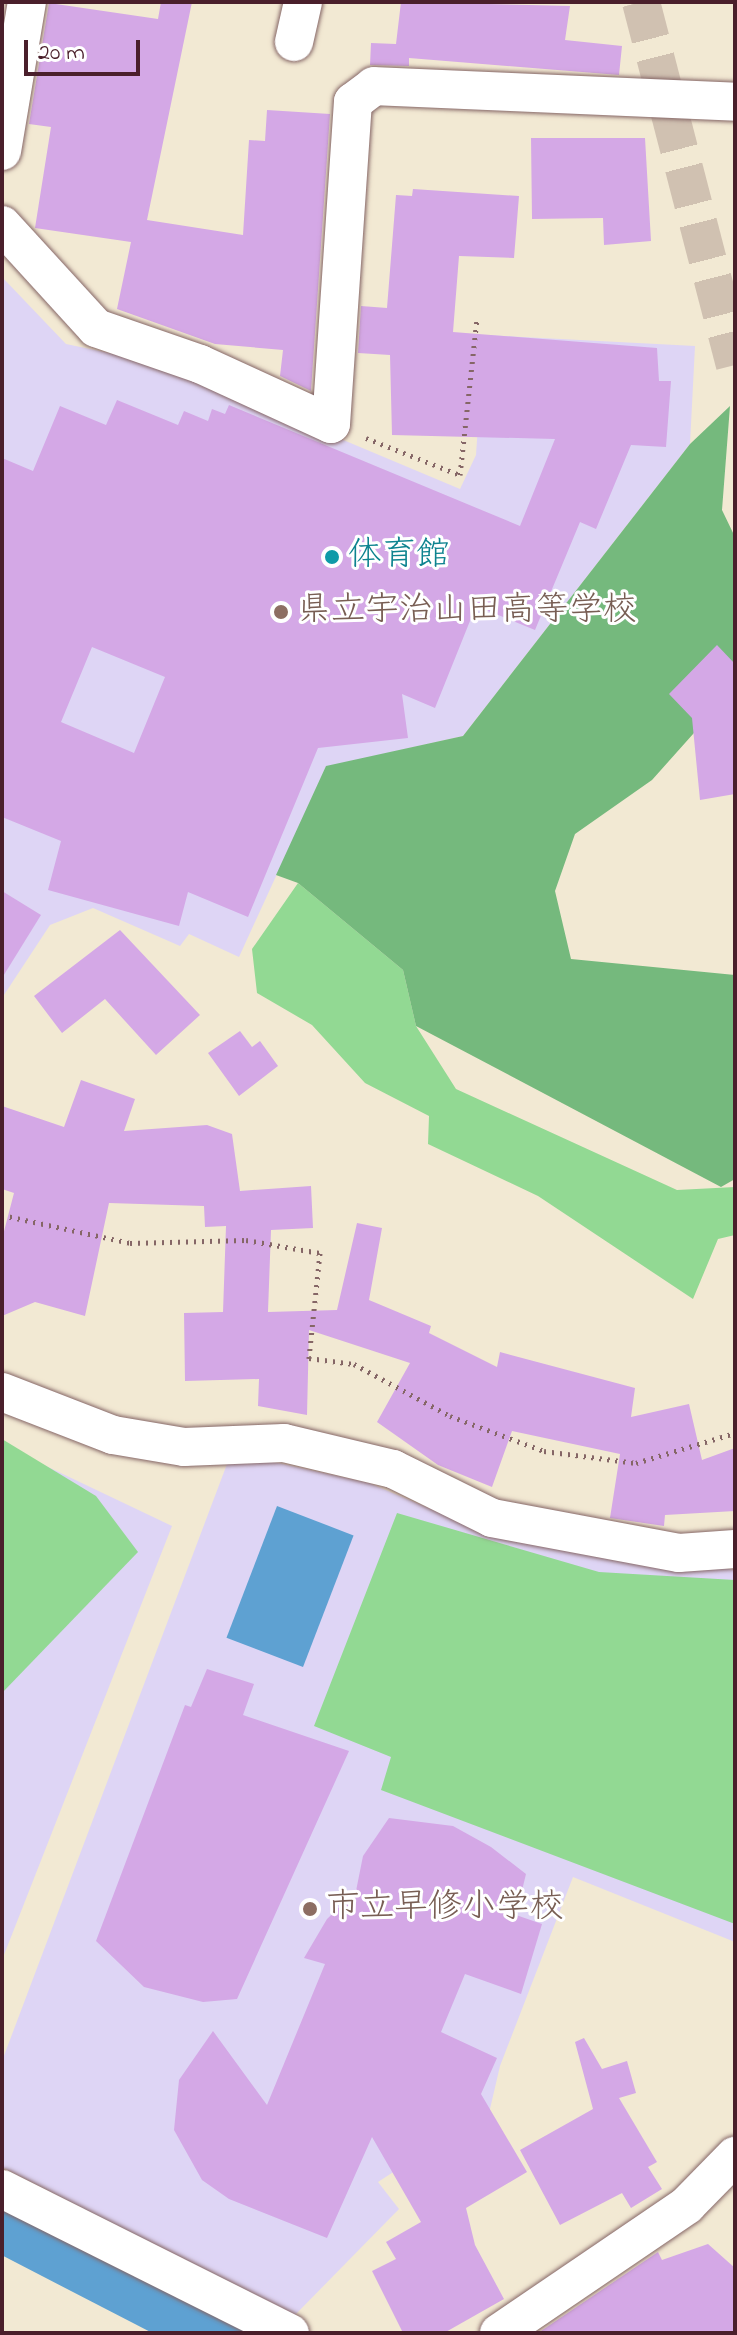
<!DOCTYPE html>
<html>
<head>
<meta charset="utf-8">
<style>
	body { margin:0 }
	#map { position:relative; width:737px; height:2335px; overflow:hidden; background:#f2e9d3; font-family:"Indie Flower","Klee One",sans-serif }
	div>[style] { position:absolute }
	.built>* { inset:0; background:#ded5f5 }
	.green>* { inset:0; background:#92d993 }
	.forest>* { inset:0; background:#75b97d }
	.water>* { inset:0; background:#5ea1d2; transform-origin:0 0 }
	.river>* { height:70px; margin:-35px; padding:0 35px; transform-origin:35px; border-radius:35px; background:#5ea1d2 }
	.building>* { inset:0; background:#d4a8e6 }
	.minor-tunnel>* { height:38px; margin-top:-19px; transform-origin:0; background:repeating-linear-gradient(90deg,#d0c1b1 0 38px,transparent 0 57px) }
	.path>* { height:5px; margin-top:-2.5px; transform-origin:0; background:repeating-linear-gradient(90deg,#856666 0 2px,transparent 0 8px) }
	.roads { filter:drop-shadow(0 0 2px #856666) drop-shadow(0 0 2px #856666) }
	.minor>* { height:38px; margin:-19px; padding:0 19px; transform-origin:19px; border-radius:19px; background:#fff }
	.dots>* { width:22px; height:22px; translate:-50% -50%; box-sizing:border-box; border:4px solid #fff; border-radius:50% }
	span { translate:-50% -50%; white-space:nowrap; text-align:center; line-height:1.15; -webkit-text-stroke:6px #fff; paint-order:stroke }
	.culture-label { font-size:34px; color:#0d838f }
	.left { translate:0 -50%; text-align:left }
	.education-label { font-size:34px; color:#785e54 }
	.frame { position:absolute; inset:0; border:4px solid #4a1f2b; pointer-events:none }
	.scale { position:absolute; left:24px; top:40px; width:116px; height:36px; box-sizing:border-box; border:4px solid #4a1f2b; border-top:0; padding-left:10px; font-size:24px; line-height:28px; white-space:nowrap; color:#4a1f2b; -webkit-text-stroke:6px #fff; paint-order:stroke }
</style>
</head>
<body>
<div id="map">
	<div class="built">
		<div style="clip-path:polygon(2px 277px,66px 344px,162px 364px,460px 489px,476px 455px,484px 335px,695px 346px,690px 444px,463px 736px,326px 767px,239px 957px,189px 934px,180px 946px,93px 908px,50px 925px,2px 998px)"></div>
		<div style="clip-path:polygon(2px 1445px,172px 1526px,2px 1960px)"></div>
		<div style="clip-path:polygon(260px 1459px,369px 1483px,485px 1532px,735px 1570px,735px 1942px,573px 1877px,500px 2066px,490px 2109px,378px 2182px,399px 2209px,294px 2316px,2px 2167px,2px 2061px,227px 1464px)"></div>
	</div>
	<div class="green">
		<div style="clip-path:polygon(298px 883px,403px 970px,416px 1026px,456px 1089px,677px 1190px,735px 1187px,735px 1235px,718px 1239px,693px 1299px,538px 1196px,428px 1144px,429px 1116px,365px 1083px,312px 1025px,257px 993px,252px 949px)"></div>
		<div style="clip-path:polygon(2px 1439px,96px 1496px,138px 1552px,2px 1693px)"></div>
		<div style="clip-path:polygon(397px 1513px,599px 1572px,735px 1580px,735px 1924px,381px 1790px,391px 1757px,314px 1726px)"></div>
	</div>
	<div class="forest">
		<div style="clip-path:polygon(730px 406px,722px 510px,735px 537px,735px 687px,652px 780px,575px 834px,555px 891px,571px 959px,735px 975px,735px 1179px,721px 1187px,416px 1026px,403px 970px,298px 883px,276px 875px,326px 766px,463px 736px,690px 444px)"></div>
	</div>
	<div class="water">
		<div style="left:277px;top:1506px;width:82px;height:141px;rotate:21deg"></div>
	</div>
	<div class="river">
		<div style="left:2px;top:2216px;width:255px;rotate:27.3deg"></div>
	</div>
	<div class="building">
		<div style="clip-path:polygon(161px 2px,192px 2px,147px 220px,243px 235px,249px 140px,265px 141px,267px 110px,330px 114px,311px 391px,280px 376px,283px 350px,215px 344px,117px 309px,131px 242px,35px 228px,51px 127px,29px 124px,49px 3px,158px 19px)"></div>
		<div style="clip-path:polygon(401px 2px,570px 6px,565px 40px,622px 46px,619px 75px,409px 58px,409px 66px,370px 65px,371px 43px,396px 44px)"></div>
		<div style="clip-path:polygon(531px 138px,645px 138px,651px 241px,604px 245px,603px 218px,532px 219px)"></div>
		<div style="clip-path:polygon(evenodd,413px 189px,519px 196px,514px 258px,459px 256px,453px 332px,657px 348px,659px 381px,671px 381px,666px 447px,631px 445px,596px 529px,580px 522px,535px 630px,476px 606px,435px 708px,402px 694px,408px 738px,318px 748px,248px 917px,188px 892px,179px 926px,48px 890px,61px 841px,2px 817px,2px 458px,33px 471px,60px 406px,106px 425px,117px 400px,178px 425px,184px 411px,208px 421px,212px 409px,225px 414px,229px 405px,520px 526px,555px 439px,392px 435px,390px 355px,358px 353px,361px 306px,387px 308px,396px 195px,412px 196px,413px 189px,92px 647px,165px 677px,134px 753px,61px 722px,92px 647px)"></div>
		<div style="clip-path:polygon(717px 645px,735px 664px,735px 794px,700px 800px,692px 718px,669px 694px)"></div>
		<div style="clip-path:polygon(2px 891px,41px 915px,2px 978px)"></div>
		<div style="clip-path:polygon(120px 930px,200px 1015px,156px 1055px,105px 999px,62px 1033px,34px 996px)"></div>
		<div style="clip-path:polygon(240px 1031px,252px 1047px,260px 1041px,278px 1066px,239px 1096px,208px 1053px)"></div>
		<div style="clip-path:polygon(81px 1080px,135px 1099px,124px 1131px,207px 1125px,232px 1134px,240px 1191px,311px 1186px,313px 1228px,271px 1230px,268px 1312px,337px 1310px,357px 1223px,382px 1228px,369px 1300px,431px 1326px,429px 1333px,497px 1367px,500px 1352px,635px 1388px,631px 1417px,689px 1404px,702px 1460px,735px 1448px,735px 1511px,665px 1515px,664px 1526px,610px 1518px,620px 1454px,512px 1431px,492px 1487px,438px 1465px,377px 1422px,410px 1363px,309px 1330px,307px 1415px,258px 1406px,259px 1379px,185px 1381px,184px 1313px,223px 1312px,226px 1226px,205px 1227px,204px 1206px,109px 1203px,85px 1316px,35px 1302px,2px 1316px,2px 1239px,14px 1193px,2px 1189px,2px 1106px,64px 1127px)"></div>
		<div style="clip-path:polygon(207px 1669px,254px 1684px,243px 1715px,349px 1751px,237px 1999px,203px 2002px,144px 1987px,96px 1941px,185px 1705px,191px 1707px)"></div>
		<div style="clip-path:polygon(389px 1818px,453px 1826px,491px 1847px,526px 1874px,516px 1915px,542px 1924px,521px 1994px,465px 1974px,441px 2032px,497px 2058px,481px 2094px,527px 2172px,466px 2208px,475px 2245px,504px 2299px,444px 2333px,403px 2333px,372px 2271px,396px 2259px,386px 2242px,421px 2222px,372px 2137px,327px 2238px,229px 2199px,202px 2180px,174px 2130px,179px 2080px,213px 2031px,267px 2105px,325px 1964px,304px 1958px,327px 1919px,356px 1891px,363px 1856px)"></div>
		<div style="clip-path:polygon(584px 2038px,602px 2069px,627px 2061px,636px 2093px,619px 2098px,657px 2162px,648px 2167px,662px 2189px,631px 2208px,622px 2193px,560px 2225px,520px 2150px,593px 2109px,575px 2042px)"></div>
		<div style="clip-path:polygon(708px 2244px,735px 2268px,735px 2333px,538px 2333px,658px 2252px,662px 2260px)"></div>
	</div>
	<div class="minor-tunnel">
		<div style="left:641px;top:2px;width:375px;rotate:75.5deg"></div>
	</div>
	<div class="path">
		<div style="left:366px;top:438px;width:101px;rotate:21.5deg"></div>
		<div style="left:460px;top:475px;width:158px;rotate:-83.8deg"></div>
		<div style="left:2px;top:1215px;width:131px;rotate:12.3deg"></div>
		<div style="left:130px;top:1243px;width:116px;rotate:-1.5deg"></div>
		<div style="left:246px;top:1240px;width:75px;rotate:10deg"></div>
		<div style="left:320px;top:1253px;width:106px;rotate:96deg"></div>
		<div style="left:309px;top:1358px;width:45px;rotate:7.6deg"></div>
		<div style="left:354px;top:1364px;width:109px;rotate:28.4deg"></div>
		<div style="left:450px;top:1416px;width:100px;rotate:20.4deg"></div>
		<div style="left:544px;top:1451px;width:93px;rotate:7.4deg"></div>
		<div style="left:636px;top:1463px;width:103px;rotate:-16.9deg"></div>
	</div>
	<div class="roads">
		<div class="minor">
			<div style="left:294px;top:42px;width:41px;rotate:-77.3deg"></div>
			<div style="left:2px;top:151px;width:151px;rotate:-80.5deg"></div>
			<div style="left:2px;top:225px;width:139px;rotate:47.6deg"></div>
			<div style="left:96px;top:328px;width:110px;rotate:19.1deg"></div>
			<div style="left:200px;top:364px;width:144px;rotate:24.6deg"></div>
			<div style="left:331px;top:424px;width:323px;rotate:-86.1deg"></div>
			<div style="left:353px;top:102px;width:26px;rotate:-37deg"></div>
			<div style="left:374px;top:86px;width:361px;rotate:2.5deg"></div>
			<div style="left:2px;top:1392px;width:119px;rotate:21.2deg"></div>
			<div style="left:113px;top:1435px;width:72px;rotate:9.6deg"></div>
			<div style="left:184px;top:1447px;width:100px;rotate:-2.3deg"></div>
			<div style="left:284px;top:1443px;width:112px;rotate:13.4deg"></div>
			<div style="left:393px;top:1469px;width:110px;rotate:26.3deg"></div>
			<div style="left:492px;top:1518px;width:190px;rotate:10.6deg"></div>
			<div style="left:679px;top:1553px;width:56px;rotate:-4.1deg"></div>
			<div style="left:2px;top:2189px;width:322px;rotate:26.6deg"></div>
			<div style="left:499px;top:2333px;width:227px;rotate:-34.2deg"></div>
			<div style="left:687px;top:2205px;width:69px;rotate:-45.6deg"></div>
		</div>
	</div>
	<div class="dots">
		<div style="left:332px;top:557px;background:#0f9aa8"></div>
		<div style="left:281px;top:612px;background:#8d6e63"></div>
		<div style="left:310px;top:1909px;background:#8d6e63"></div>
	</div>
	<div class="culture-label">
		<span class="left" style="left:348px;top:557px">体育館</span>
	</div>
	<div class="education-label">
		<span class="left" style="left:297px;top:612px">県立宇治山田高等学校</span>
		<span class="left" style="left:326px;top:1909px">市立早修小学校</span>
	</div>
	<div class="frame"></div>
	<div class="scale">20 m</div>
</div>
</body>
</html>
